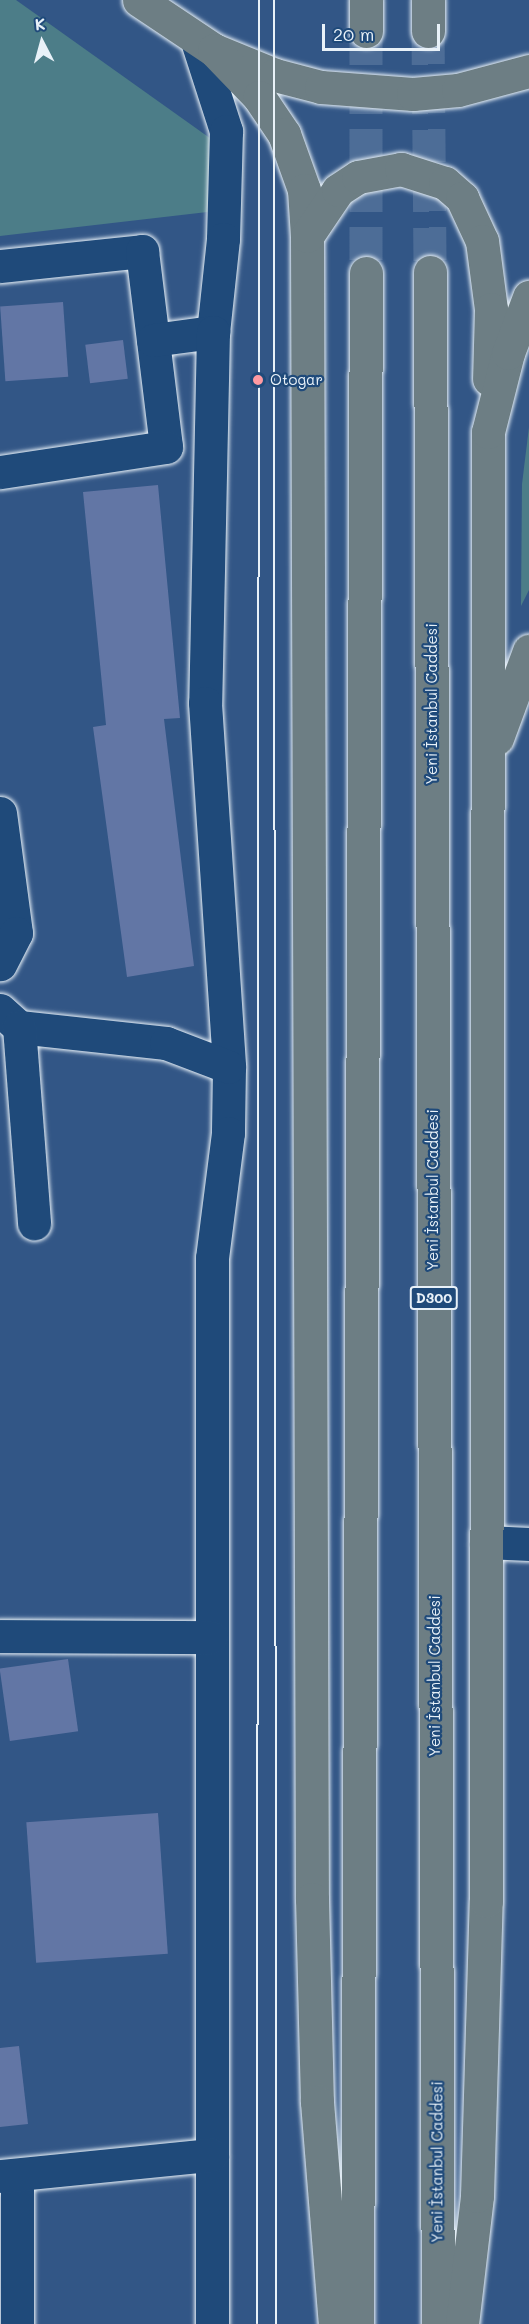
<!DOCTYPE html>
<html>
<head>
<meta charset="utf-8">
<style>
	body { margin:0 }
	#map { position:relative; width:529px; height:2324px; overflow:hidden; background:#325686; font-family:Mali,sans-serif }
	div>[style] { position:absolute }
	.green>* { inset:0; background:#4c7d88 }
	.building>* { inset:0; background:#6276a5; transform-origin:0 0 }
	.highway-tunnel>* { height:33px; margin-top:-16.5px; transform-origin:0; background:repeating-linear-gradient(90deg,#4d6d97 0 33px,transparent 0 49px) }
	.roads { filter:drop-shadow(0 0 2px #e8f1f8) drop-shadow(0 0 2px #e8f1f8) }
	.minor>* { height:33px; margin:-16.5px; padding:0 16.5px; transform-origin:16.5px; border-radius:16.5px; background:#1f4a7a }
	.highway>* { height:33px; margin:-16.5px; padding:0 16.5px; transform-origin:16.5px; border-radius:16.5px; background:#6d7e84 }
	.tram>* { height:1.5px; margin:-0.75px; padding:0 0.75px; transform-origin:0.75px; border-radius:0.75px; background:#e8f1f8 }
	.dots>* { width:16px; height:16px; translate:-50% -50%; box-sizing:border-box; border:3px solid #1f4a7a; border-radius:50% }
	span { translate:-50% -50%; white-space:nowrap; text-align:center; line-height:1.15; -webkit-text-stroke:4.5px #1f4a7a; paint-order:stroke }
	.shield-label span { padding:2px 4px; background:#1f4a7a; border:2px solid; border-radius:4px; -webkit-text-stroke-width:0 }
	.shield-label { font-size:14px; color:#e8f1f8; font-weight:700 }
	.poi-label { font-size:15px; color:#e8f1f8 }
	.left { translate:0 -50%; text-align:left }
	.street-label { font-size:15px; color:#e8f1f8 }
	.north { position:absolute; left:12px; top:12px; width:60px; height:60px; -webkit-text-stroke:4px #1f4a7a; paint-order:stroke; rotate:354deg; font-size:16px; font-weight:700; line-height:24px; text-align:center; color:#e8f1f8 }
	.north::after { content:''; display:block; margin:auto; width:21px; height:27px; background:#e8f1f8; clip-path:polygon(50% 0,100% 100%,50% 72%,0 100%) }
	.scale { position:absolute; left:322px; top:24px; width:118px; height:27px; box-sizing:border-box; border:3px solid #e8f1f8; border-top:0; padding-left:8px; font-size:18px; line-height:21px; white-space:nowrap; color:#e8f1f8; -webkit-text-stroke:4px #1f4a7a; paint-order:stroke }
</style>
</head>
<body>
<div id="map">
	<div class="green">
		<div style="clip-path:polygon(0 0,16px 0,214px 141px,216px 211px,0 236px)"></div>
		<div style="clip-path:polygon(529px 427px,529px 590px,521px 606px,522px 484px)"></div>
	</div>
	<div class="building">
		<div style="left:63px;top:302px;width:75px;height:63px;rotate:86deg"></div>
		<div style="left:123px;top:340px;width:39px;height:38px;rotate:83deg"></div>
		<div style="clip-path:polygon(158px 485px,180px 718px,164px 719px,194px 966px,127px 977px,93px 727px,106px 725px,83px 492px)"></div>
		<div style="left:68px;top:1659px;width:73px;height:69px;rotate:82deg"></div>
		<div style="left:158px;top:1813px;width:141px;height:132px;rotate:86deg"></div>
		<div style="clip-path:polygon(19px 2046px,28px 2124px,0 2127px,0 2048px)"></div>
	</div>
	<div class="highway-tunnel">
		<div style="left:366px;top:31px;width:242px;rotate:90deg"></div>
		<div style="left:428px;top:31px;width:241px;rotate:89.5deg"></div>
	</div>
	<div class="roads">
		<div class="minor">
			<div style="left:197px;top:41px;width:95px;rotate:72.1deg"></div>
			<div style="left:226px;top:131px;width:108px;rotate:91.6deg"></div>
			<div style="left:223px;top:239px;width:94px;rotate:96.1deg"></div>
			<div style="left:0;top:266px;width:143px;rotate:-6deg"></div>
			<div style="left:142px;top:251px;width:197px;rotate:83deg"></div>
			<div style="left:166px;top:447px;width:168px;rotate:171.4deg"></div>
			<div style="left:153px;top:340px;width:61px;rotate:-7.6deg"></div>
			<div style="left:213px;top:332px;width:371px;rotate:91.2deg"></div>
			<div style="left:205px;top:703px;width:365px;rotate:86.2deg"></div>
			<div style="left:229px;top:1067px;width:66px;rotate:90.9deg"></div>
			<div style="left:228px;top:1133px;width:126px;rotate:97.3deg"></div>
			<div style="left:212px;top:1258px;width:1066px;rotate:90deg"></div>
			<div style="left:0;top:813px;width:121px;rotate:82.4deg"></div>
			<div style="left:16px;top:933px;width:35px;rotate:117deg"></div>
			<div style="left:0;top:1010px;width:25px;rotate:42deg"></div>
			<div style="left:19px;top:1027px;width:148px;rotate:6.2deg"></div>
			<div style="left:166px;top:1043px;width:67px;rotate:20.9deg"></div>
			<div style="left:19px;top:1027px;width:197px;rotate:85.6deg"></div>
			<div style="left:486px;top:1542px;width:43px;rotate:2.7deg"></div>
			<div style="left:0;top:1636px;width:211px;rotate:0.3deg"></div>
			<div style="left:17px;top:2175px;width:149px;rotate:90deg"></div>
			<div style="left:0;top:2176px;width:213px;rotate:-5.7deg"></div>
		</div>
		<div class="highway">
			<div style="left:139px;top:0;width:90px;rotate:33.7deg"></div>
			<div style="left:214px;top:50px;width:66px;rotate:22.3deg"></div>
			<div style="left:275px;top:75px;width:48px;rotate:14.6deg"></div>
			<div style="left:321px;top:87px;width:92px;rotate:4.4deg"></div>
			<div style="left:413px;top:94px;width:45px;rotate:-5.1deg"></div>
			<div style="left:458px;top:90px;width:73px;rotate:-15deg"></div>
			<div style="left:366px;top:0;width:31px;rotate:90deg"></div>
			<div style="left:428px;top:31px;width:31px;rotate:-90deg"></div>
			<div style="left:214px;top:50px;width:65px;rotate:46.2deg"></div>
			<div style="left:259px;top:97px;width:45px;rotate:56deg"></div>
			<div style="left:284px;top:134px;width:59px;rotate:70.3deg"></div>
			<div style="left:304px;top:190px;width:46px;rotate:86.3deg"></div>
			<div style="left:307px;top:236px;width:1663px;rotate:89.83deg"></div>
			<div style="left:312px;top:1899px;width:203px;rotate:88.6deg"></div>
			<div style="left:317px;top:2102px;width:223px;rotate:85.4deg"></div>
			<div style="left:307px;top:236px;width:55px;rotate:-56deg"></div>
			<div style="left:338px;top:190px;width:24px;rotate:-33deg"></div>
			<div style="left:358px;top:177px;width:44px;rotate:-10.5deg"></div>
			<div style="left:401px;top:169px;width:46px;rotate:17.7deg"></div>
			<div style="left:445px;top:183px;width:23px;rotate:41deg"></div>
			<div style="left:462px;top:198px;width:47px;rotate:65.1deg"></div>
			<div style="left:482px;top:241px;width:69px;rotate:82.5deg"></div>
			<div style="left:491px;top:309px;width:70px;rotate:91.6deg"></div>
			<div style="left:430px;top:272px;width:2052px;rotate:89.78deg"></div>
			<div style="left:497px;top:738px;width:93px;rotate:-69.8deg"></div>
			<div style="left:357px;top:2324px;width:2051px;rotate:-89.75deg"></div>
			<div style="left:462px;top:2324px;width:129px;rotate:-83.3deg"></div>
			<div style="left:477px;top:2196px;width:295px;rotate:-88.3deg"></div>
			<div style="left:486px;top:1901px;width:1469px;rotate:-89.92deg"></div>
			<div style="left:488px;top:432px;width:81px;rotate:-75.8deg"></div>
			<div style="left:508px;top:353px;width:60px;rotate:-69.4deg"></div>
		</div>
	</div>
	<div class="tram">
		<div style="left:274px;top:0;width:2324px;rotate:89.93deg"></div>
		<div style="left:257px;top:2324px;width:2324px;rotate:-89.95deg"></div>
	</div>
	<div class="dots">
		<div style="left:258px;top:380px;background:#ff9aa2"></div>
	</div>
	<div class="shield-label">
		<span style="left:434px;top:1298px">D300</span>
	</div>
	<div class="poi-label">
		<span class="left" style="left:270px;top:380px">Otogar</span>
	</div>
	<div class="street-label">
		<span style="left:432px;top:704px;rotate:-90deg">Yeni İstanbul Caddesi</span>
		<span style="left:433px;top:1190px;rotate:-90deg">Yeni İstanbul Caddesi</span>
		<span style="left:435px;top:1676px;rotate:-90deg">Yeni İstanbul Caddesi</span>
		<span style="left:437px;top:2162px;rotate:-90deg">Yeni İstanbul Caddesi</span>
	</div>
	<div class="north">K</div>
	<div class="scale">20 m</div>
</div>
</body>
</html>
